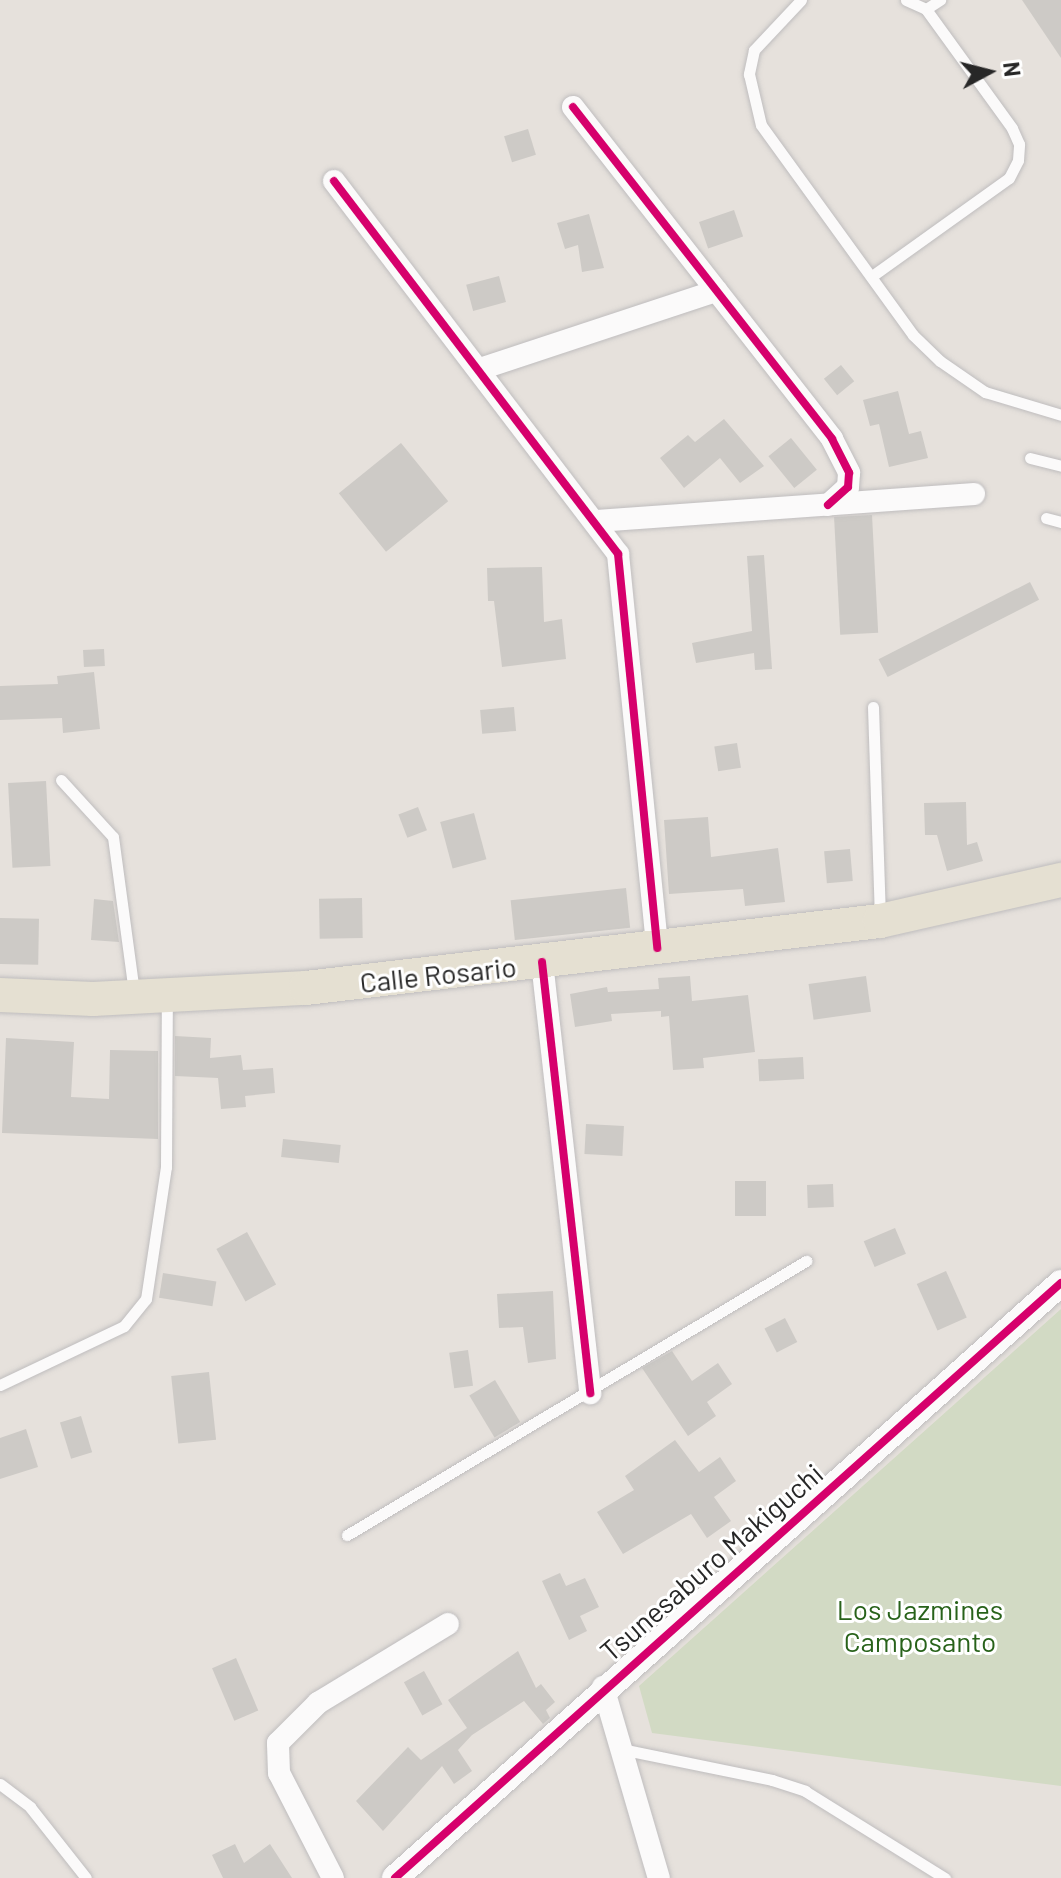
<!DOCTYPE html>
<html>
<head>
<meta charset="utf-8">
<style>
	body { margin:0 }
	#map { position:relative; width:1061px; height:1878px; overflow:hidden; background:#e6e1dc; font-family:Barlow,sans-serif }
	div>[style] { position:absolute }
	.cemetery>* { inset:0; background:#d2dac4 }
	.building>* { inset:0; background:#cdcac6; transform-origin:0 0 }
	.roads { filter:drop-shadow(0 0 2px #bfbdbe) drop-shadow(0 0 2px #bfbdbe) }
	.service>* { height:11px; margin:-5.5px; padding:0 5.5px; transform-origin:5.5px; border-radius:5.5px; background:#fbfafa }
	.minor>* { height:22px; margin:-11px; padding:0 11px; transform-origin:11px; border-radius:11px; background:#fbfafa }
	.tertiary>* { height:26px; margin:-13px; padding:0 13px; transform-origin:13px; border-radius:13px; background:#fbfafa }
	.primary>* { height:34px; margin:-17px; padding:0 17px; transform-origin:17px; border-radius:17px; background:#e5e0d2 }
	.cycleway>* { height:8px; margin:-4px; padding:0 4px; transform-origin:4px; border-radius:4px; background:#d6006c }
	span { translate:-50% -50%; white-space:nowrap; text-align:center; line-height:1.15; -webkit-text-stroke:6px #fff; paint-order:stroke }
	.street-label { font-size:28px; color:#272727 }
	.park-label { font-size:28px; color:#28621a }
	.north { position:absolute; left:949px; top:32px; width:80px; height:80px; -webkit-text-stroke:6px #fff; paint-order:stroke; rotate:83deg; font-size:22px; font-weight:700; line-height:32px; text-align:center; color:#272727 }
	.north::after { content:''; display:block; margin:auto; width:28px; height:36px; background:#272727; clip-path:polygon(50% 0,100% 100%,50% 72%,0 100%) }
</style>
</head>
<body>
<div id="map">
	<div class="cemetery">
		<div style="clip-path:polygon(1061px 1309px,1061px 1786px,652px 1733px,639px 1686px)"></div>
	</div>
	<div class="building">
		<div style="clip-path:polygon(1022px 0,1061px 0,1061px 58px)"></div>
		<div style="left:528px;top:129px;width:27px;height:25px;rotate:73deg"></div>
		<div style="left:734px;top:210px;width:28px;height:37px;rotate:71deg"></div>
		<div style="clip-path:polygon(589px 214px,604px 268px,582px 272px,578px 245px,565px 249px,557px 223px)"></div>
		<div style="left:499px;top:276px;width:27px;height:34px;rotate:75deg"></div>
		<div style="left:841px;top:365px;width:21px;height:22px;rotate:51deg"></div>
		<div style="clip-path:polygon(898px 391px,909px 434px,921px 431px,928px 458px,889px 467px,879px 424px,870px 426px,863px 400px)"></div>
		<div style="clip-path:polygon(724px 419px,764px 466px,740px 483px,720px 458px,684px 488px,660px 458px,688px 435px,695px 442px)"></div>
		<div style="left:791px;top:438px;width:41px;height:29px;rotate:51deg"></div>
		<div style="left:401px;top:443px;width:75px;height:80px;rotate:51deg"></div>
		<div style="left:872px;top:515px;width:118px;height:38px;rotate:87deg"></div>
		<div style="clip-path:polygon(764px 555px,772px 669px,755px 670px,754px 653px,696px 663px,692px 643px,752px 631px,747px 556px)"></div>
		<div style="clip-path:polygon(542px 567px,544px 622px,562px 619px,566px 659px,502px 667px,494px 601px,488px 601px,487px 568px)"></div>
		<div style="left:1030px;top:582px;width:20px;height:170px;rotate:63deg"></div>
		<div style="left:104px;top:649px;width:17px;height:21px;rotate:87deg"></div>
		<div style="clip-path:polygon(94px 672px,100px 729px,63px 733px,62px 718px,0 720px,0 686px,58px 684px,57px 676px)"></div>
		<div style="left:514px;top:707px;width:24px;height:34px;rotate:85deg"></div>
		<div style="left:737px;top:743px;width:25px;height:23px;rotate:81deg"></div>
		<div style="left:46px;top:781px;width:85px;height:38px;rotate:87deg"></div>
		<div style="clip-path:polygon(966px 802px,967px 845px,977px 842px,983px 861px,947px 871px,937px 835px,925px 835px,924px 803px)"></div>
		<div style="left:418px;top:807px;width:25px;height:21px;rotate:69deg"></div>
		<div style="left:474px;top:813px;width:48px;height:35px;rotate:75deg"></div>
		<div style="clip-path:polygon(708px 817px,711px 857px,778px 848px,785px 902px,745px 906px,743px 889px,669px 894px,664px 820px)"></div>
		<div style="left:850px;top:849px;width:32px;height:26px;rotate:85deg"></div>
		<div style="left:626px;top:888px;width:40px;height:116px;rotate:84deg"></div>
		<div style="left:362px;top:898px;width:40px;height:43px;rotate:89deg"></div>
		<div style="clip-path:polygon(94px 899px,113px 901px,119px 942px,91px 940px)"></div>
		<div style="left:0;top:918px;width:39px;height:46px;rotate:1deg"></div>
		<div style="clip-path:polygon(690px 976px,692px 1001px,748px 995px,755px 1052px,703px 1058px,704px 1068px,673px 1070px,669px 1016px,661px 1017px,661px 1011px,611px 1014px,612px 1021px,575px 1027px,570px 994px,607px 987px,608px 992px,659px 989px,658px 978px)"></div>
		<div style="left:866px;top:976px;width:36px;height:58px;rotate:82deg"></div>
		<div style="clip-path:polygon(175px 1036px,211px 1038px,210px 1058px,241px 1055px,243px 1070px,273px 1068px,275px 1093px,245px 1096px,246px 1107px,221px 1109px,218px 1078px,175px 1076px)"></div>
		<div style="clip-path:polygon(6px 1038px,74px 1042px,71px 1097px,109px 1099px,110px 1050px,158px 1051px,158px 1139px,2px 1133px)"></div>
		<div style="left:803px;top:1057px;width:22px;height:45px;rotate:87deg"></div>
		<div style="left:586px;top:1124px;width:38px;height:30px;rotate:3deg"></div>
		<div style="left:283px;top:1139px;width:58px;height:18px;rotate:6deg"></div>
		<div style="left:735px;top:1181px;width:31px;height:35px"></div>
		<div style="left:833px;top:1184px;width:23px;height:26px;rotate:88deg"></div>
		<div style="left:895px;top:1228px;width:28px;height:34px;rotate:67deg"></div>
		<div style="left:247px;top:1232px;width:60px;height:35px;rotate:61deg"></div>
		<div style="left:946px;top:1271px;width:51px;height:32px;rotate:66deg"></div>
		<div style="left:163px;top:1273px;width:54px;height:25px;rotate:9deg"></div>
		<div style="clip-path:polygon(553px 1291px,556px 1359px,528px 1363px,523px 1327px,499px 1328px,497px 1294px)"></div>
		<div style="left:785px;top:1318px;width:27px;height:23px;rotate:63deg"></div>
		<div style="left:468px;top:1350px;width:36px;height:19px;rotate:82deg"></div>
		<div style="clip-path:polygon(672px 1351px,692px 1381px,718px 1363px,732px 1384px,707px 1402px,716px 1416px,688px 1436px,642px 1368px)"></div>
		<div style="left:209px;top:1372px;width:68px;height:38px;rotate:84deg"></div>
		<div style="left:495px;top:1380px;width:49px;height:30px;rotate:59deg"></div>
		<div style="left:81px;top:1416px;width:38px;height:22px;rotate:73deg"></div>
		<div style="clip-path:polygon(26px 1429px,38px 1467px,0 1479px,0 1438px)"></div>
		<div style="clip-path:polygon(675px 1440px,699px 1472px,720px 1457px,736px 1481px,714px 1497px,731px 1521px,707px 1538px,691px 1514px,623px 1554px,597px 1512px,634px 1490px,625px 1476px)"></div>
		<div style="clip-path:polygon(560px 1573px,566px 1586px,585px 1578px,599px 1607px,580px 1616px,587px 1631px,569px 1640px,542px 1581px)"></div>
		<div style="clip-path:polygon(518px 1651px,536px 1688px,541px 1684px,555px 1702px,546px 1710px,550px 1718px,543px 1724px,524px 1701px,472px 1735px,458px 1750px,472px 1771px,454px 1784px,442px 1766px,383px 1831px,356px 1801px,408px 1747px,421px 1760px,467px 1728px,448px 1700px)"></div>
		<div style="left:236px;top:1658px;width:57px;height:26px;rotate:67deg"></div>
		<div style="left:424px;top:1671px;width:38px;height:23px;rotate:61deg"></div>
		<div style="clip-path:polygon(235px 1844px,244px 1863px,270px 1844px,292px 1878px,223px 1878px,212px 1855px)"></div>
	</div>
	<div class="roads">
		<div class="service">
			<div style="left:801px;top:0;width:69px;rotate:133.2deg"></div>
			<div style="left:754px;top:50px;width:25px;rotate:102deg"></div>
			<div style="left:749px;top:74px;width:52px;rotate:76.8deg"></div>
			<div style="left:761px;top:125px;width:259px;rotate:54.1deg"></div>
			<div style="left:913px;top:335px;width:37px;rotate:44deg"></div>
			<div style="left:940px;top:361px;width:55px;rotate:34.6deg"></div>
			<div style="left:985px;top:392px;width:79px;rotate:16.8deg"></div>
			<div style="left:926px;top:9px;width:17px;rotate:-33deg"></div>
			<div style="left:872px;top:276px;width:168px;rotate:-35.6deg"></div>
			<div style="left:1009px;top:178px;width:20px;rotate:-63deg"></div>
			<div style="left:1018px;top:160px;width:16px;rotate:-86deg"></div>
			<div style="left:1019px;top:144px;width:17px;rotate:-114deg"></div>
			<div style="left:1012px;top:128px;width:147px;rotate:-125.9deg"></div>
			<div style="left:926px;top:9px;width:22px;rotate:-156deg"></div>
			<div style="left:1030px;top:458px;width:32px;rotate:14deg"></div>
			<div style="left:1046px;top:518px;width:16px;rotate:15deg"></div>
			<div style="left:873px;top:707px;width:210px;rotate:88.1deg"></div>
			<div style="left:61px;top:780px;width:77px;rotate:47.6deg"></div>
			<div style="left:113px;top:837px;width:157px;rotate:82.3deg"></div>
			<div style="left:0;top:1385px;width:137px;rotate:-25.4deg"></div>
			<div style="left:124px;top:1326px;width:35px;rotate:-51deg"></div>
			<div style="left:146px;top:1299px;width:134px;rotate:-81.4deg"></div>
			<div style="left:166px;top:1167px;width:170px;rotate:-89.7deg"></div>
			<div style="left:347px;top:1535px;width:535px;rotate:-30.84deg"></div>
			<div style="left:621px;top:1749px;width:154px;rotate:11.6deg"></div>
			<div style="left:772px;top:1780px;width:35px;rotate:18deg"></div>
			<div style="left:805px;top:1791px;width:165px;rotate:31.9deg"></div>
			<div style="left:0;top:1784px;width:38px;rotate:37deg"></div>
			<div style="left:30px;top:1807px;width:90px;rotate:51.7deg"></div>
		</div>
		<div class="minor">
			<div style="left:573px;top:107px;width:421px;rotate:52deg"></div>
			<div style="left:832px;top:439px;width:38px;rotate:63deg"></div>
			<div style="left:849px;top:473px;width:14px;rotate:94deg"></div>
			<div style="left:848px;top:487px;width:27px;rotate:138deg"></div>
			<div style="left:334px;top:181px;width:469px;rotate:52.7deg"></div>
			<div style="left:618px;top:554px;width:396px;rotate:84.3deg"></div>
			<div style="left:480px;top:369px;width:249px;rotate:-18.3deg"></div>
			<div style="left:597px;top:521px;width:378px;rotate:-4.1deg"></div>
			<div style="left:542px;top:962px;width:434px;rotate:83.6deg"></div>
			<div style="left:603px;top:1687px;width:199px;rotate:73.7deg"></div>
			<div style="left:333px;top:1878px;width:118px;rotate:-117.2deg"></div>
			<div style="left:279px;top:1773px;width:30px;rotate:-92deg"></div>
			<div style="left:278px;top:1743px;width:57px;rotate:-45deg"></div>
			<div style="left:318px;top:1703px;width:152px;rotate:-31.3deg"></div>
		</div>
		<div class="tertiary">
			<div style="left:395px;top:1878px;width:893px;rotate:-41.78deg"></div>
		</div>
		<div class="primary">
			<div style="left:0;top:995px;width:93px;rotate:2.5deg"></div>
			<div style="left:93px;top:999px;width:213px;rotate:-3deg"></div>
			<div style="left:306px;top:988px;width:578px;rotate:-6.66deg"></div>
			<div style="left:880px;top:921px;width:186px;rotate:-12.8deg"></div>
		</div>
	</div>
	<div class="cycleway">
		<div style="left:573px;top:107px;width:421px;rotate:52deg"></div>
		<div style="left:832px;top:439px;width:38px;rotate:63deg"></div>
		<div style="left:849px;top:473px;width:14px;rotate:94deg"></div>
		<div style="left:848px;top:487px;width:27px;rotate:138deg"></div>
		<div style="left:334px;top:181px;width:469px;rotate:52.7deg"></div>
		<div style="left:618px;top:554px;width:396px;rotate:84.3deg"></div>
		<div style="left:542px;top:962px;width:434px;rotate:83.6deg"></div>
		<div style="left:395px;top:1878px;width:893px;rotate:-41.78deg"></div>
	</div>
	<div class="street-label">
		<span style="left:438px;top:974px;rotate:-6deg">Calle Rosario</span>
		<span style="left:711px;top:1562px;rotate:-41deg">Tsunesaburo Makiguchi</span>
	</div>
	<div class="park-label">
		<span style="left:920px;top:1625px">Los Jazmines<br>Camposanto</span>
	</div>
	<div class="north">N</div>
</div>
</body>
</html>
